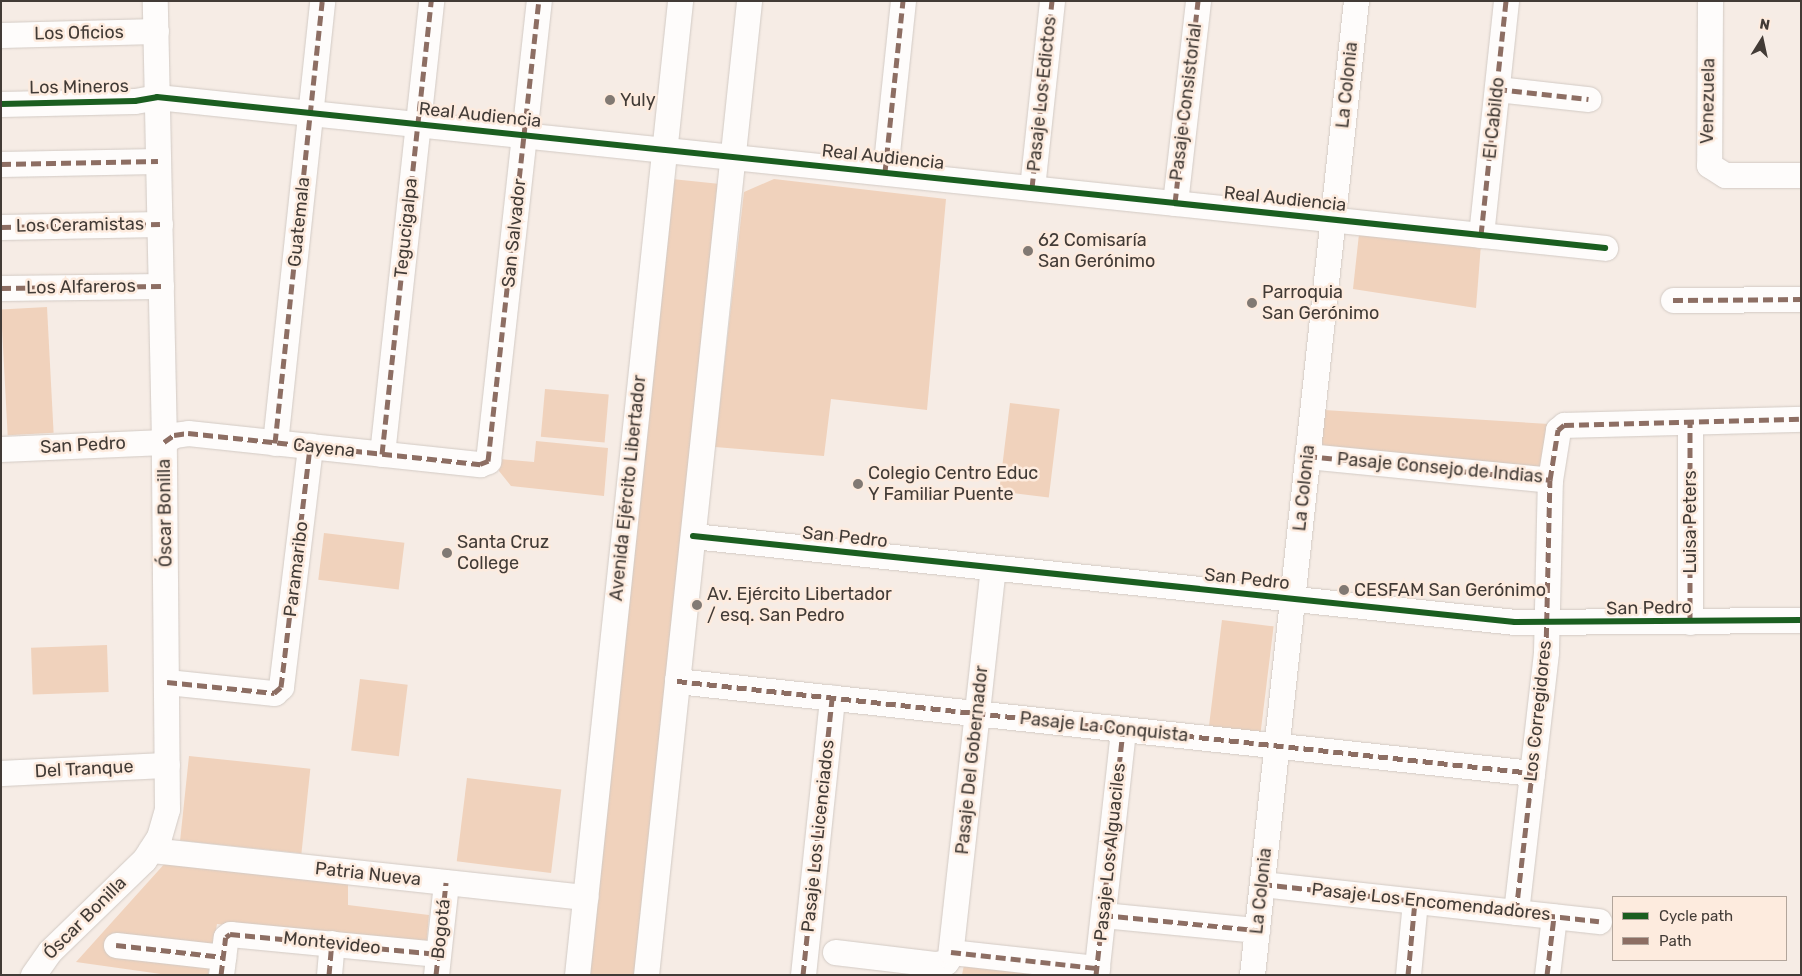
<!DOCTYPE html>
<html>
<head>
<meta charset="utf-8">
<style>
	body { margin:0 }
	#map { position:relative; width:1802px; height:976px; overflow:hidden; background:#f6ece5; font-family:Rubik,sans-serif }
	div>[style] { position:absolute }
	.green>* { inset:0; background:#f0d2bc; transform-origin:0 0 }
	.roads { filter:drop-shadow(0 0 1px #d2cac4) drop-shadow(0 0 1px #d2cac4) }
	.minor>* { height:25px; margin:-12.5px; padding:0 12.5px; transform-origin:12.5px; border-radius:12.5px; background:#fefcfb }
	.quiet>* { height:5px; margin-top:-2.5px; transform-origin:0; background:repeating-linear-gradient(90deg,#8d6e63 0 10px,transparent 0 15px) }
	.cycleway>* { height:6px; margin:-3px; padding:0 3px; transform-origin:3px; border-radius:3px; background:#1b5e20 }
	.dots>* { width:14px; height:14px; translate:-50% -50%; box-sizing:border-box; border:2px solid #fdebde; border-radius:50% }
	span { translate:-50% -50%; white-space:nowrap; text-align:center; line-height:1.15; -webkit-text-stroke:5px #fdebde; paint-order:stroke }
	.street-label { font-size:18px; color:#423b36 }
	.poi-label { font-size:18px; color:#423b36 }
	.left { translate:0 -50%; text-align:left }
	.frame { position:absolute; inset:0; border:2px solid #423b36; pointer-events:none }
	.legend { position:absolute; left:1612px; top:896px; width:175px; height:65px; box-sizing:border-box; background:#fdebde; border:1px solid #b2a59b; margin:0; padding:6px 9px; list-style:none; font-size:15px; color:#423b36 }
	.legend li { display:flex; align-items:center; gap:10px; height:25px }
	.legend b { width:25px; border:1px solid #b2a59b }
	.north { position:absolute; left:1737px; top:15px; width:50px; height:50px; -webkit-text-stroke:4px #fdebde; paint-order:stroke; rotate:10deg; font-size:14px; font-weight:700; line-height:20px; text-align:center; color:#423b36 }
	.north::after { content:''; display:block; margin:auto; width:18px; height:22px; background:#423b36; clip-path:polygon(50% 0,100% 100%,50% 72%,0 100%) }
</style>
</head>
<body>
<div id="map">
	<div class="green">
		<div style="left:672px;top:179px;width:46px;height:801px;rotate:6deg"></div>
		<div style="clip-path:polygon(774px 179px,946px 199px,927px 410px,831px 399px,824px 456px,715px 447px,744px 192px)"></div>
		<div style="clip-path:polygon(1359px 234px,1481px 244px,1476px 308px,1353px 289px)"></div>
		<div style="left:47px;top:307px;width:126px;height:46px;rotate:87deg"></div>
		<div style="left:545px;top:389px;width:64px;height:48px;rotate:5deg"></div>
		<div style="left:1010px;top:403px;width:50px;height:89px;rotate:7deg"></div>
		<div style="clip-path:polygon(1324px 410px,1549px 424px,1544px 474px,1320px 452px)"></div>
		<div style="clip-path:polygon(536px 441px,608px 448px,604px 496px,511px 486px,499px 471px,500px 459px,534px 462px)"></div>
		<div style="left:324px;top:533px;width:81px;height:47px;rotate:7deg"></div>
		<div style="left:1222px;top:620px;width:52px;height:109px;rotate:7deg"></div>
		<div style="left:107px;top:645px;width:47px;height:76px;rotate:88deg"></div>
		<div style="left:360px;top:679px;width:48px;height:72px;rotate:7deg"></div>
		<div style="left:189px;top:756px;width:122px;height:85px;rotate:6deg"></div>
		<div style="left:467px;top:778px;width:95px;height:84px;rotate:7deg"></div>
		<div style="clip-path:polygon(167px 861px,348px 884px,348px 905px,429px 915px,426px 948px,217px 924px,208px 975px,168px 975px,76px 962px)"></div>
		<div style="clip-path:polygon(964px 965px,1057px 975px,962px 975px)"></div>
	</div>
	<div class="roads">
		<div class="minor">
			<div style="left:1710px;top:1px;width:164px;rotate:90.3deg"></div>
			<div style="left:1709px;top:165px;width:19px;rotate:32deg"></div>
			<div style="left:1725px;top:175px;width:76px"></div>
			<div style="left:1px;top:35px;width:155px;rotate:-1.5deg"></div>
			<div style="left:1497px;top:89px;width:92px;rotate:6.3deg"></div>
			<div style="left:1px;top:104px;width:134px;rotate:-1.3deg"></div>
			<div style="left:135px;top:101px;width:22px;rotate:-10deg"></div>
			<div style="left:157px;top:97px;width:1456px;rotate:5.95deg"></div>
			<div style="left:1px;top:164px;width:157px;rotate:-1.1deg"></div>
			<div style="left:885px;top:172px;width:172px;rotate:-84deg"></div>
			<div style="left:1032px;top:188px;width:188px;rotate:-83.9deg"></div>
			<div style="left:1175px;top:203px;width:203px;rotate:-83.5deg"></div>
			<div style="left:1px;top:227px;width:159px;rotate:-1.1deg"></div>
			<div style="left:1481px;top:235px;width:235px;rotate:-83.9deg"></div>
			<div style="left:1px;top:288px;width:160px;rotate:-0.7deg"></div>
			<div style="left:1673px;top:300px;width:128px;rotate:-0.4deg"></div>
			<div style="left:164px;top:442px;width:12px;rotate:-35deg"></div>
			<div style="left:174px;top:435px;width:14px;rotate:-8deg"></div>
			<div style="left:188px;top:433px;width:294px;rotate:6.1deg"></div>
			<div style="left:480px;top:464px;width:9px;rotate:-21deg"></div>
			<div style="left:488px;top:461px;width:463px;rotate:-83.7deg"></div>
			<div style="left:275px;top:443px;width:444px;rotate:-83.9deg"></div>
			<div style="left:1px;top:449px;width:163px;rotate:-2.5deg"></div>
			<div style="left:382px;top:454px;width:456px;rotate:-83.8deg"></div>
			<div style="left:1307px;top:456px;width:244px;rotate:5.6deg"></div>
			<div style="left:693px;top:536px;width:826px;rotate:5.97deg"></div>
			<div style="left:1515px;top:622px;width:286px;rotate:-0.4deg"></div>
			<div style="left:1690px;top:622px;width:199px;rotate:-90deg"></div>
			<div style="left:677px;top:681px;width:860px;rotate:6.14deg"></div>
			<div style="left:167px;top:682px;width:108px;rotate:5.9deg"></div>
			<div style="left:274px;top:693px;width:9px;rotate:-41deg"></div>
			<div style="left:281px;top:687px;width:243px;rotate:-83.1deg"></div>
			<div style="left:1px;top:773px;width:166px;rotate:-2.8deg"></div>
			<div style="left:151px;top:850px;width:437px;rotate:6.2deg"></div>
			<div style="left:1262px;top:884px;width:339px;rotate:6.3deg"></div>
			<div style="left:1516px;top:912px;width:262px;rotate:-83.4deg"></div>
			<div style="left:1546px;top:652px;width:172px;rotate:-88.7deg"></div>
			<div style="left:1550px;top:480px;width:51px;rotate:-80.9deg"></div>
			<div style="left:1558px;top:430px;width:8px;rotate:-40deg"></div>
			<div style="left:1564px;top:425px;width:237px;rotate:-1.5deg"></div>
			<div style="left:1103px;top:915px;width:155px;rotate:5.6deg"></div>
			<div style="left:116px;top:945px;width:108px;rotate:6.4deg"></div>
			<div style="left:835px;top:952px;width:102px;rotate:6.8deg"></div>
			<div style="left:936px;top:964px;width:10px;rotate:-11deg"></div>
			<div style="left:946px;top:962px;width:7px;rotate:-56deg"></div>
			<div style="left:950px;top:956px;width:390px;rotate:-83.7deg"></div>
			<div style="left:951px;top:952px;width:147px;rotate:6.3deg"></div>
			<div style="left:33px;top:975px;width:29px;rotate:-55deg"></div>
			<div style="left:50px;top:951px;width:131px;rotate:-44.1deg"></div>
			<div style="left:144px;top:860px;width:27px;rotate:-57deg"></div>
			<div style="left:159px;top:837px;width:29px;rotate:-74deg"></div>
			<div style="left:167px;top:809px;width:367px;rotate:-90.5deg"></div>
			<div style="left:164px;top:442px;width:441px;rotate:-91.2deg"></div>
			<div style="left:221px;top:975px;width:38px;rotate:-83deg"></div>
			<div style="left:226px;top:937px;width:5px;rotate:-37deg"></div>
			<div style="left:230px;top:934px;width:209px;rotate:5.5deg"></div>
			<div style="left:329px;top:975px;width:32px;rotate:-85deg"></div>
			<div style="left:436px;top:975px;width:93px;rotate:-83.8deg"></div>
			<div style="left:577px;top:975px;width:979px;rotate:-83.96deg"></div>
			<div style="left:646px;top:975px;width:979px;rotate:-83.96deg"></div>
			<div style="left:803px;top:975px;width:279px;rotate:-84deg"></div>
			<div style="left:1096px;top:975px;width:247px;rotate:-83.7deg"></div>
			<div style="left:1252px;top:975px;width:980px;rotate:-83.91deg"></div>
			<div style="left:1408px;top:975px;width:74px;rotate:-84.6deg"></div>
			<div style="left:1547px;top:975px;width:59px;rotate:-83.2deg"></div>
		</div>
	</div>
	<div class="quiet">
		<div style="left:1497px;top:89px;width:92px;rotate:6.3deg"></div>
		<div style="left:1px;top:164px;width:157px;rotate:-1.1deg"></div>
		<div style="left:885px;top:172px;width:172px;rotate:-84deg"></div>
		<div style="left:1032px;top:188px;width:188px;rotate:-83.9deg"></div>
		<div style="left:1175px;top:203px;width:203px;rotate:-83.5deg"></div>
		<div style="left:1px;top:227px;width:159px;rotate:-1.1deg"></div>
		<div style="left:1481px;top:235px;width:235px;rotate:-83.9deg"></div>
		<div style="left:1px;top:288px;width:160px;rotate:-0.7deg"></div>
		<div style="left:1673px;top:300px;width:128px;rotate:-0.4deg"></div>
		<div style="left:164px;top:442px;width:12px;rotate:-35deg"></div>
		<div style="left:174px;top:435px;width:14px;rotate:-8deg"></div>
		<div style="left:188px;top:433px;width:294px;rotate:6.1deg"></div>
		<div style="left:480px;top:464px;width:9px;rotate:-21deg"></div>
		<div style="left:488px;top:461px;width:463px;rotate:-83.7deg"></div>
		<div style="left:275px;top:443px;width:444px;rotate:-83.9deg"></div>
		<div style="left:382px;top:454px;width:456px;rotate:-83.8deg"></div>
		<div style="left:1307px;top:456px;width:244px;rotate:5.6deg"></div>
		<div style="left:1690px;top:622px;width:199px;rotate:-90deg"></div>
		<div style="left:677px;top:681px;width:860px;rotate:6.14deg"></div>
		<div style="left:167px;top:682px;width:108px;rotate:5.9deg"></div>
		<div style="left:274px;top:693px;width:9px;rotate:-41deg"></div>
		<div style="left:281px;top:687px;width:243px;rotate:-83.1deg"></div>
		<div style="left:1262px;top:884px;width:339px;rotate:6.3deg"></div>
		<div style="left:1516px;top:912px;width:262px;rotate:-83.4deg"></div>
		<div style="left:1546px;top:652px;width:172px;rotate:-88.7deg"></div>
		<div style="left:1550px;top:480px;width:51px;rotate:-80.9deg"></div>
		<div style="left:1558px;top:430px;width:8px;rotate:-40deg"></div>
		<div style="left:1564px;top:425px;width:237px;rotate:-1.5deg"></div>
		<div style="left:1103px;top:915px;width:155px;rotate:5.6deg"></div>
		<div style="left:116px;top:945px;width:108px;rotate:6.4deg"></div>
		<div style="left:951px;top:952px;width:147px;rotate:6.3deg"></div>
		<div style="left:221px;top:975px;width:38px;rotate:-83deg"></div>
		<div style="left:226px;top:937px;width:5px;rotate:-37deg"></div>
		<div style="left:230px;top:934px;width:209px;rotate:5.5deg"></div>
		<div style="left:329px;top:975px;width:32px;rotate:-85deg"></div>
		<div style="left:436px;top:975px;width:93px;rotate:-83.8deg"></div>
		<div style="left:803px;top:975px;width:279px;rotate:-84deg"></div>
		<div style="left:1096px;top:975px;width:247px;rotate:-83.7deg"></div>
		<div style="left:1408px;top:975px;width:74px;rotate:-84.6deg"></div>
		<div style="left:1547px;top:975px;width:59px;rotate:-83.2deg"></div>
	</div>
	<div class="cycleway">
		<div style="left:1px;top:104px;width:134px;rotate:-1.3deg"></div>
		<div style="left:135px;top:101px;width:22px;rotate:-10deg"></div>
		<div style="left:157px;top:97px;width:1456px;rotate:5.95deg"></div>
		<div style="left:693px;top:536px;width:826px;rotate:5.97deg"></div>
		<div style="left:1515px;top:622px;width:286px;rotate:-0.4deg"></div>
	</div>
	<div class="dots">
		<div style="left:610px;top:100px;background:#817973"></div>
		<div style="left:1028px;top:251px;background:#817973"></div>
		<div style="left:1252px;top:303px;background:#817973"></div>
		<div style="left:858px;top:484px;background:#817973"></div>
		<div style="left:447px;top:553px;background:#817973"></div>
		<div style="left:1344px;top:590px;background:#817973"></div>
		<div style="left:697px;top:605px;background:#817973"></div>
	</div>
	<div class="street-label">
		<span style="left:79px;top:33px;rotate:-1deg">Los Oficios</span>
		<span style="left:1347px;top:85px;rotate:-84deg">La Colonia</span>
		<span style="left:79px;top:87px;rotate:-1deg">Los Mineros</span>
		<span style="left:1042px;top:94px;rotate:-84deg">Pasaje Los Edictos</span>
		<span style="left:1708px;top:101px;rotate:-89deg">Venezuela</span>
		<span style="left:1186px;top:102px;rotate:-83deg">Pasaje Consistorial</span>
		<span style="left:480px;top:115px;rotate:6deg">Real Audiencia</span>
		<span style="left:1494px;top:118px;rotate:-84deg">El Cabildo</span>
		<span style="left:883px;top:157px;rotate:6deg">Real Audiencia</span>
		<span style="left:1285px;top:199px;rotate:6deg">Real Audiencia</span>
		<span style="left:299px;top:222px;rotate:-84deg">Guatemala</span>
		<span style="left:80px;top:225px;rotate:-1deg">Los Ceramistas</span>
		<span style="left:406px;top:228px;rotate:-84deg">Tegucigalpa</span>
		<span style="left:514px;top:233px;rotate:-84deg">San Salvador</span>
		<span style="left:81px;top:287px;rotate:-1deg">Los Alfareros</span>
		<span style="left:83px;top:445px;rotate:-3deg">San Pedro</span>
		<span style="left:324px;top:448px;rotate:6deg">Cayena</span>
		<span style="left:1440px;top:468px;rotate:5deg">Pasaje Consejo de Indias</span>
		<span style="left:628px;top:488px;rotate:-84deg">Avenida Ejército Libertador</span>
		<span style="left:1304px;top:488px;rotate:-84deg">La Colonia</span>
		<span style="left:165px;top:513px;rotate:-91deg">Óscar Bonilla</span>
		<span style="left:1690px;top:522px;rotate:-90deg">Luisa Peters</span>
		<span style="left:845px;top:537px;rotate:6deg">San Pedro</span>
		<span style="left:296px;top:569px;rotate:-83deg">Paramaribo</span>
		<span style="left:1247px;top:579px;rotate:6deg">San Pedro</span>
		<span style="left:1649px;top:608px;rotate:-1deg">San Pedro</span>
		<span style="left:1538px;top:711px;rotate:-84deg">Los Corregidores</span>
		<span style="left:1104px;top:727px;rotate:6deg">Pasaje La Conquista</span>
		<span style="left:972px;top:760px;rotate:-84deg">Pasaje Del Gobernador</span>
		<span style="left:84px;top:769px;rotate:-3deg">Del Tranque</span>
		<span style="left:818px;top:836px;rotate:-84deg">Pasaje Los Licenciados</span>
		<span style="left:1110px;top:852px;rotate:-84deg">Pasaje Los Alguaciles</span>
		<span style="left:368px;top:874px;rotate:6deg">Patria Nueva</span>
		<span style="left:1261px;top:891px;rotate:-84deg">La Colonia</span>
		<span style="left:1431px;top:902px;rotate:6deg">Pasaje Los Encomendadores</span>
		<span style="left:85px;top:918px;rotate:-45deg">Óscar Bonilla</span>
		<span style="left:441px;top:929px;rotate:-84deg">Bogotá</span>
		<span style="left:332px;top:943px;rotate:6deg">Montevideo</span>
	</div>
	<div class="poi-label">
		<span class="left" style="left:620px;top:100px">Yuly</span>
		<span class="left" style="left:1038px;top:251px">62 Comisaría<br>San Gerónimo</span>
		<span class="left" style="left:1262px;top:303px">Parroquia<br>San Gerónimo</span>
		<span class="left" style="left:868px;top:484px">Colegio Centro Educ<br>Y Familiar Puente</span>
		<span class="left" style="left:457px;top:553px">Santa Cruz<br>College</span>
		<span class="left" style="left:1354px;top:590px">CESFAM San Gerónimo</span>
		<span class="left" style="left:707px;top:605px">Av. Ejército Libertador<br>/ esq. San Pedro</span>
	</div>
	<div class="frame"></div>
	<ul class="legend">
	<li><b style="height:6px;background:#1b5e20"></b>Cycle path</li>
	<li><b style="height:6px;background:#8d6e63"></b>Path</li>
	</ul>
	<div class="north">N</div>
</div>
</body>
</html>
